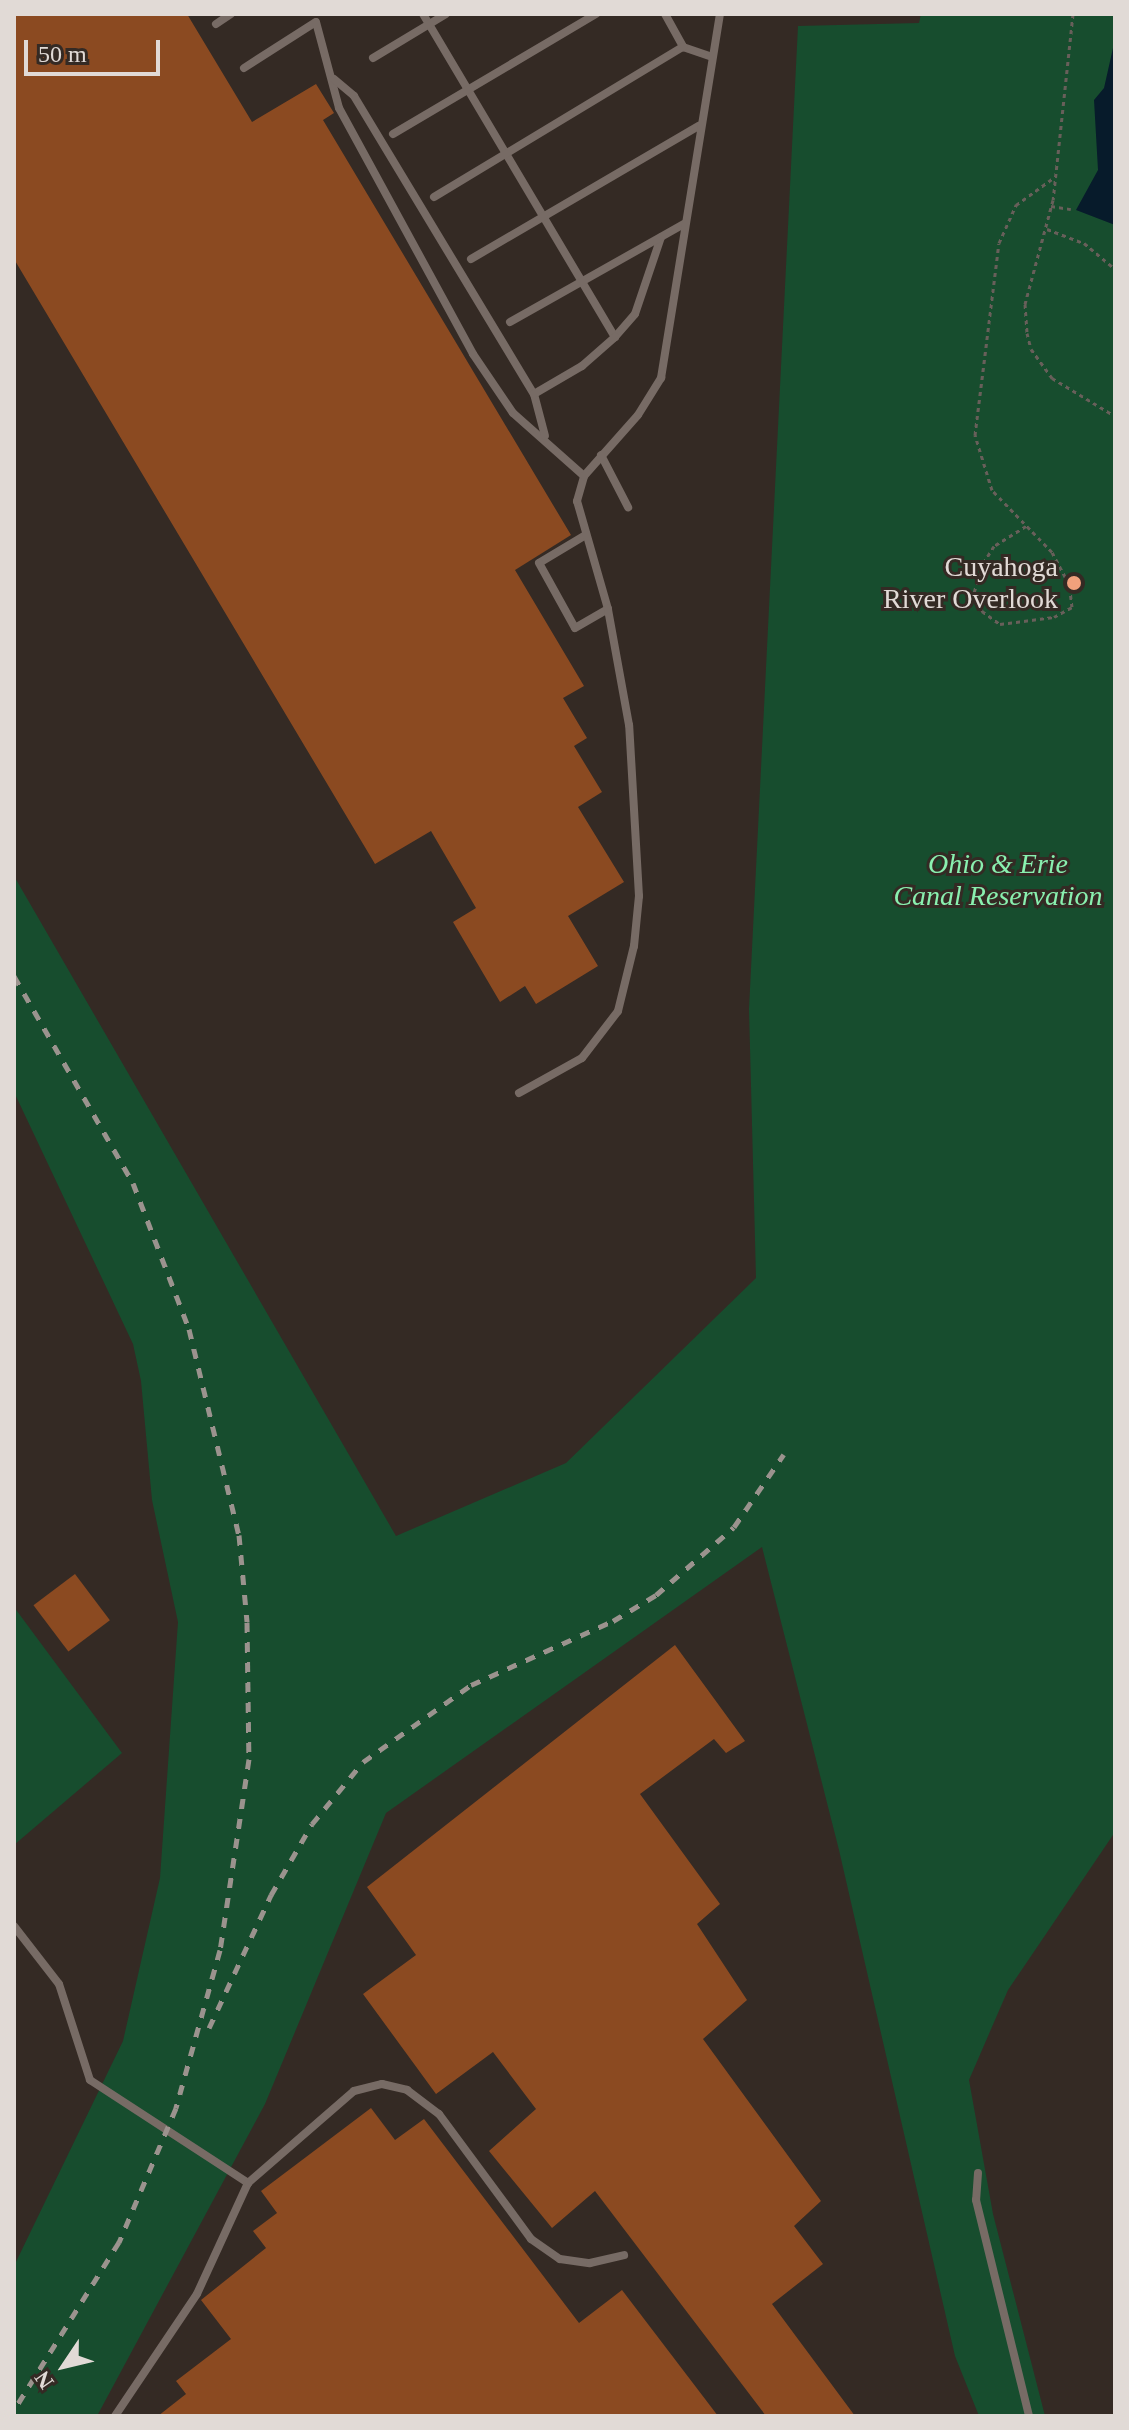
<!DOCTYPE html>
<html>
<head>
<meta charset="utf-8">
<style>
	body { margin:0 }
	#map { position:relative; width:1129px; height:2430px; overflow:hidden; background:#342a24; font-family:"Times New Roman",serif }
	div>[style] { position:absolute }
	.green>* { inset:0; background:#174d2e }
	.water>* { inset:0; background:#071b2b }
	.building>* { inset:0; background:#8b4a21; transform-origin:0 0 }
	.path>* { height:3px; margin-top:-1.5px; transform-origin:0; background:repeating-linear-gradient(90deg,#685f5a 0 4px,transparent 0 8px) }
	.lane>* { height:8px; margin:-4px; padding:0 4px; transform-origin:4px; border-radius:4px; background:#776b65 }
	.rail>* { height:5px; margin-top:-2.5px; transform-origin:0; background:repeating-linear-gradient(90deg,#9b938e 0 10px,transparent 0 20px) }
	.dots>* { width:22px; height:22px; translate:-50% -50%; box-sizing:border-box; border:4px solid #342a24; border-radius:50% }
	span { translate:-50% -50%; white-space:nowrap; text-align:center; line-height:1.15; -webkit-text-stroke:6px #342a24; paint-order:stroke }
	.poi-label { font-size:28px; color:#e1dad6 }
	.right { translate:-100% -50%; text-align:right }
	.park-label { font-size:28px; color:#89f0af; font-style:italic }
	.frame { position:absolute; inset:0; border:16px solid #e1dad6; pointer-events:none }
	.north { position:absolute; left:24px; top:2326px; width:80px; height:80px; -webkit-text-stroke:6px #342a24; paint-order:stroke; rotate:235deg; font-size:22px; font-weight:700; line-height:32px; text-align:center; color:#e1dad6 }
	.north::after { content:''; display:block; margin:auto; width:28px; height:36px; background:#e1dad6; clip-path:polygon(50% 0,100% 100%,50% 72%,0 100%) }
	.scale { position:absolute; left:24px; top:40px; width:136px; height:36px; box-sizing:border-box; border:4px solid #e1dad6; border-top:0; padding-left:10px; font-size:24px; line-height:28px; white-space:nowrap; color:#e1dad6; -webkit-text-stroke:6px #342a24; paint-order:stroke }
</style>
</head>
<body>
<div id="map">
	<div class="green">
		<div style="clip-path:polygon(921px 14px,1115px 14px,1115px 1832px,1008px 1990px,969px 2080px,993px 2214px,1045px 2416px,979px 2416px,955px 2356px,839px 1850px,762px 1547px,386px 1813px,265px 2104px,97px 2416px,14px 2416px,14px 2266px,123px 2041px,160px 1878px,178px 1622px,152px 1500px,141px 1381px,133px 1344px,14px 1092px,14px 876px,396px 1536px,566px 1463px,756px 1278px,749px 1009px,798px 26px,919px 23px)"></div>
		<div style="clip-path:polygon(14px 1607px,122px 1753px,14px 1845px)"></div>
	</div>
	<div class="water">
		<div style="clip-path:polygon(1115px 39px,1115px 225px,1076px 210px,1098px 170px,1094px 100px,1104px 88px)"></div>
	</div>
	<div class="building">
		<div style="clip-path:polygon(14px 14px,187px 14px,252px 122px,316px 84px,334px 113px,323px 120px,571px 535px,515px 570px,584px 686px,563px 698px,587px 738px,574px 746px,602px 792px,578px 807px,624px 882px,568px 916px,598px 966px,536px 1004px,525px 986px,500px 1002px,453px 922px,476px 908px,431px 831px,375px 864px,14px 259px)"></div>
		<div style="left:75px;top:1574px;width:58px;height:52px;rotate:53deg"></div>
		<div style="clip-path:polygon(675px 1645px,745px 1741px,726px 1753px,714px 1739px,640px 1794px,720px 1904px,697px 1924px,747px 2000px,703px 2039px,821px 2201px,794px 2226px,823px 2264px,772px 2304px,855px 2416px,766px 2416px,595px 2191px,552px 2228px,489px 2151px,536px 2109px,493px 2052px,436px 2094px,363px 1994px,416px 1955px,367px 1887px)"></div>
		<div style="clip-path:polygon(371px 2108px,395px 2140px,424px 2119px,579px 2323px,622px 2290px,718px 2416px,158px 2416px,186px 2394px,176px 2381px,231px 2339px,201px 2300px,266px 2248px,253px 2231px,277px 2213px,261px 2191px)"></div>
	</div>
	<div class="path">
		<div style="left:1073px;top:14px;width:187px;rotate:96.1deg"></div>
		<div style="left:1053px;top:200px;width:108px;rotate:105.1deg"></div>
		<div style="left:1025px;top:304px;width:29px;rotate:86deg"></div>
		<div style="left:1027px;top:333px;width:16px;rotate:76deg"></div>
		<div style="left:1031px;top:349px;width:36px;rotate:54deg"></div>
		<div style="left:1052px;top:378px;width:74px;rotate:31.1deg"></div>
		<div style="left:1051px;top:206px;width:20px;rotate:9deg"></div>
		<div style="left:1047px;top:229px;width:40px;rotate:21deg"></div>
		<div style="left:1084px;top:243px;width:40px;rotate:40deg"></div>
		<div style="left:1026px;top:526px;width:38px;rotate:148deg"></div>
		<div style="left:994px;top:546px;width:22px;rotate:122deg"></div>
		<div style="left:982px;top:565px;width:29px;rotate:106deg"></div>
		<div style="left:974px;top:593px;width:20px;rotate:66deg"></div>
		<div style="left:982px;top:611px;width:22px;rotate:36deg"></div>
		<div style="left:1000px;top:624px;width:54px;rotate:-7.4deg"></div>
		<div style="left:1054px;top:617px;width:21px;rotate:-29deg"></div>
		<div style="left:1072px;top:607px;width:23px;rotate:-97deg"></div>
		<div style="left:1069px;top:584px;width:36px;rotate:-118deg"></div>
		<div style="left:1052px;top:552px;width:86px;rotate:-134.1deg"></div>
		<div style="left:992px;top:490px;width:58px;rotate:-107.2deg"></div>
		<div style="left:975px;top:435px;width:193px;rotate:-82.9deg"></div>
		<div style="left:999px;top:243px;width:42px;rotate:-65.9deg"></div>
		<div style="left:1016px;top:205px;width:49px;rotate:-35.9deg"></div>
	</div>
	<div class="lane">
		<div style="left:423px;top:14px;width:376px;rotate:59.3deg"></div>
		<div style="left:615px;top:337px;width:30px;rotate:-49deg"></div>
		<div style="left:635px;top:314px;width:81px;rotate:-71.3deg"></div>
		<div style="left:665px;top:14px;width:38px;rotate:61deg"></div>
		<div style="left:683px;top:47px;width:31px;rotate:19deg"></div>
		<div style="left:216px;top:24px;width:18px;rotate:-34deg"></div>
		<div style="left:373px;top:58px;width:85px;rotate:-31.1deg"></div>
		<div style="left:244px;top:68px;width:85px;rotate:-32.6deg"></div>
		<div style="left:316px;top:22px;width:89px;rotate:75deg"></div>
		<div style="left:339px;top:108px;width:280px;rotate:61.4deg"></div>
		<div style="left:473px;top:354px;width:71px;rotate:55.9deg"></div>
		<div style="left:513px;top:413px;width:95px;rotate:41.6deg"></div>
		<div style="left:334px;top:79px;width:26px;rotate:40deg"></div>
		<div style="left:354px;top:96px;width:348px;rotate:58.9deg"></div>
		<div style="left:534px;top:394px;width:43px;rotate:75.3deg"></div>
		<div style="left:393px;top:134px;width:236px;rotate:-30.6deg"></div>
		<div style="left:434px;top:197px;width:291px;rotate:-31.1deg"></div>
		<div style="left:471px;top:259px;width:264px;rotate:-30.3deg"></div>
		<div style="left:510px;top:322px;width:200px;rotate:-29.4deg"></div>
		<div style="left:534px;top:394px;width:56px;rotate:-30.3deg"></div>
		<div style="left:582px;top:366px;width:44px;rotate:-41.3deg"></div>
		<div style="left:601px;top:455px;width:59px;rotate:62.6deg"></div>
		<div style="left:584px;top:536px;width:52px;rotate:149deg"></div>
		<div style="left:539px;top:563px;width:74px;rotate:61deg"></div>
		<div style="left:575px;top:628px;width:38px;rotate:-30deg"></div>
		<div style="left:608px;top:609px;width:112px;rotate:-106deg"></div>
		<div style="left:577px;top:501px;width:26px;rotate:-74deg"></div>
		<div style="left:584px;top:476px;width:81px;rotate:-48.5deg"></div>
		<div style="left:638px;top:415px;width:44px;rotate:-58.1deg"></div>
		<div style="left:661px;top:378px;width:369px;rotate:-80.8deg"></div>
		<div style="left:519px;top:1093px;width:72px;rotate:-29.1deg"></div>
		<div style="left:582px;top:1058px;width:59px;rotate:-52.5deg"></div>
		<div style="left:618px;top:1011px;width:67px;rotate:-76.2deg"></div>
		<div style="left:634px;top:946px;width:50px;rotate:-84.3deg"></div>
		<div style="left:639px;top:896px;width:171px;rotate:-93.3deg"></div>
		<div style="left:629px;top:725px;width:118px;rotate:-100.3deg"></div>
		<div style="left:14px;top:1926px;width:73px;rotate:52.2deg"></div>
		<div style="left:59px;top:1984px;width:101px;rotate:72.1deg"></div>
		<div style="left:90px;top:2080px;width:189px;rotate:33.1deg"></div>
		<div style="left:248px;top:2183px;width:122px;rotate:114.7deg"></div>
		<div style="left:197px;top:2294px;width:147px;rotate:123.9deg"></div>
		<div style="left:978px;top:2173px;width:27px;rotate:94deg"></div>
		<div style="left:976px;top:2200px;width:222px;rotate:76.2deg"></div>
		<div style="left:248px;top:2183px;width:140px;rotate:-41deg"></div>
		<div style="left:354px;top:2091px;width:29px;rotate:-14deg"></div>
		<div style="left:382px;top:2084px;width:26px;rotate:13deg"></div>
		<div style="left:407px;top:2090px;width:40px;rotate:37deg"></div>
		<div style="left:439px;top:2114px;width:155px;rotate:53.6deg"></div>
		<div style="left:531px;top:2239px;width:35px;rotate:35deg"></div>
		<div style="left:560px;top:2259px;width:30px;rotate:8deg"></div>
		<div style="left:590px;top:2263px;width:35px;rotate:-13deg"></div>
	</div>
	<div class="rail">
		<div style="left:14px;top:976px;width:239px;rotate:60.1deg"></div>
		<div style="left:133px;top:1183px;width:156px;rotate:69deg"></div>
		<div style="left:189px;top:1329px;width:212px;rotate:76.4deg"></div>
		<div style="left:239px;top:1535px;width:87px;rotate:84.7deg"></div>
		<div style="left:247px;top:1622px;width:137px;rotate:89.2deg"></div>
		<div style="left:249px;top:1759px;width:193px;rotate:98.6deg"></div>
		<div style="left:220px;top:1950px;width:164px;rotate:105.6deg"></div>
		<div style="left:176px;top:2108px;width:146px;rotate:113deg"></div>
		<div style="left:119px;top:2242px;width:198px;rotate:122deg"></div>
		<div style="left:209px;top:2028px;width:147px;rotate:-65deg"></div>
		<div style="left:271px;top:1895px;width:82px;rotate:-60deg"></div>
		<div style="left:312px;top:1824px;width:80px;rotate:-50.6deg"></div>
		<div style="left:363px;top:1762px;width:133px;rotate:-35.5deg"></div>
		<div style="left:471px;top:1685px;width:156px;rotate:-24.3deg"></div>
		<div style="left:613px;top:1621px;width:50px;rotate:-31.2deg"></div>
		<div style="left:656px;top:1595px;width:103px;rotate:-41.1deg"></div>
		<div style="left:734px;top:1527px;width:88px;rotate:-55.6deg"></div>
	</div>
	<div class="dots">
		<div style="left:1074px;top:583px;background:#f1a17c"></div>
	</div>
	<div class="poi-label">
		<span class="right" style="left:1058px;top:583px">Cuyahoga<br>River Overlook</span>
	</div>
	<div class="park-label">
		<span style="left:998px;top:880px">Ohio &amp; Erie<br>Canal Reservation</span>
	</div>
	<div class="frame"></div>
	<div class="north">N</div>
	<div class="scale">50 m</div>
</div>
</body>
</html>
